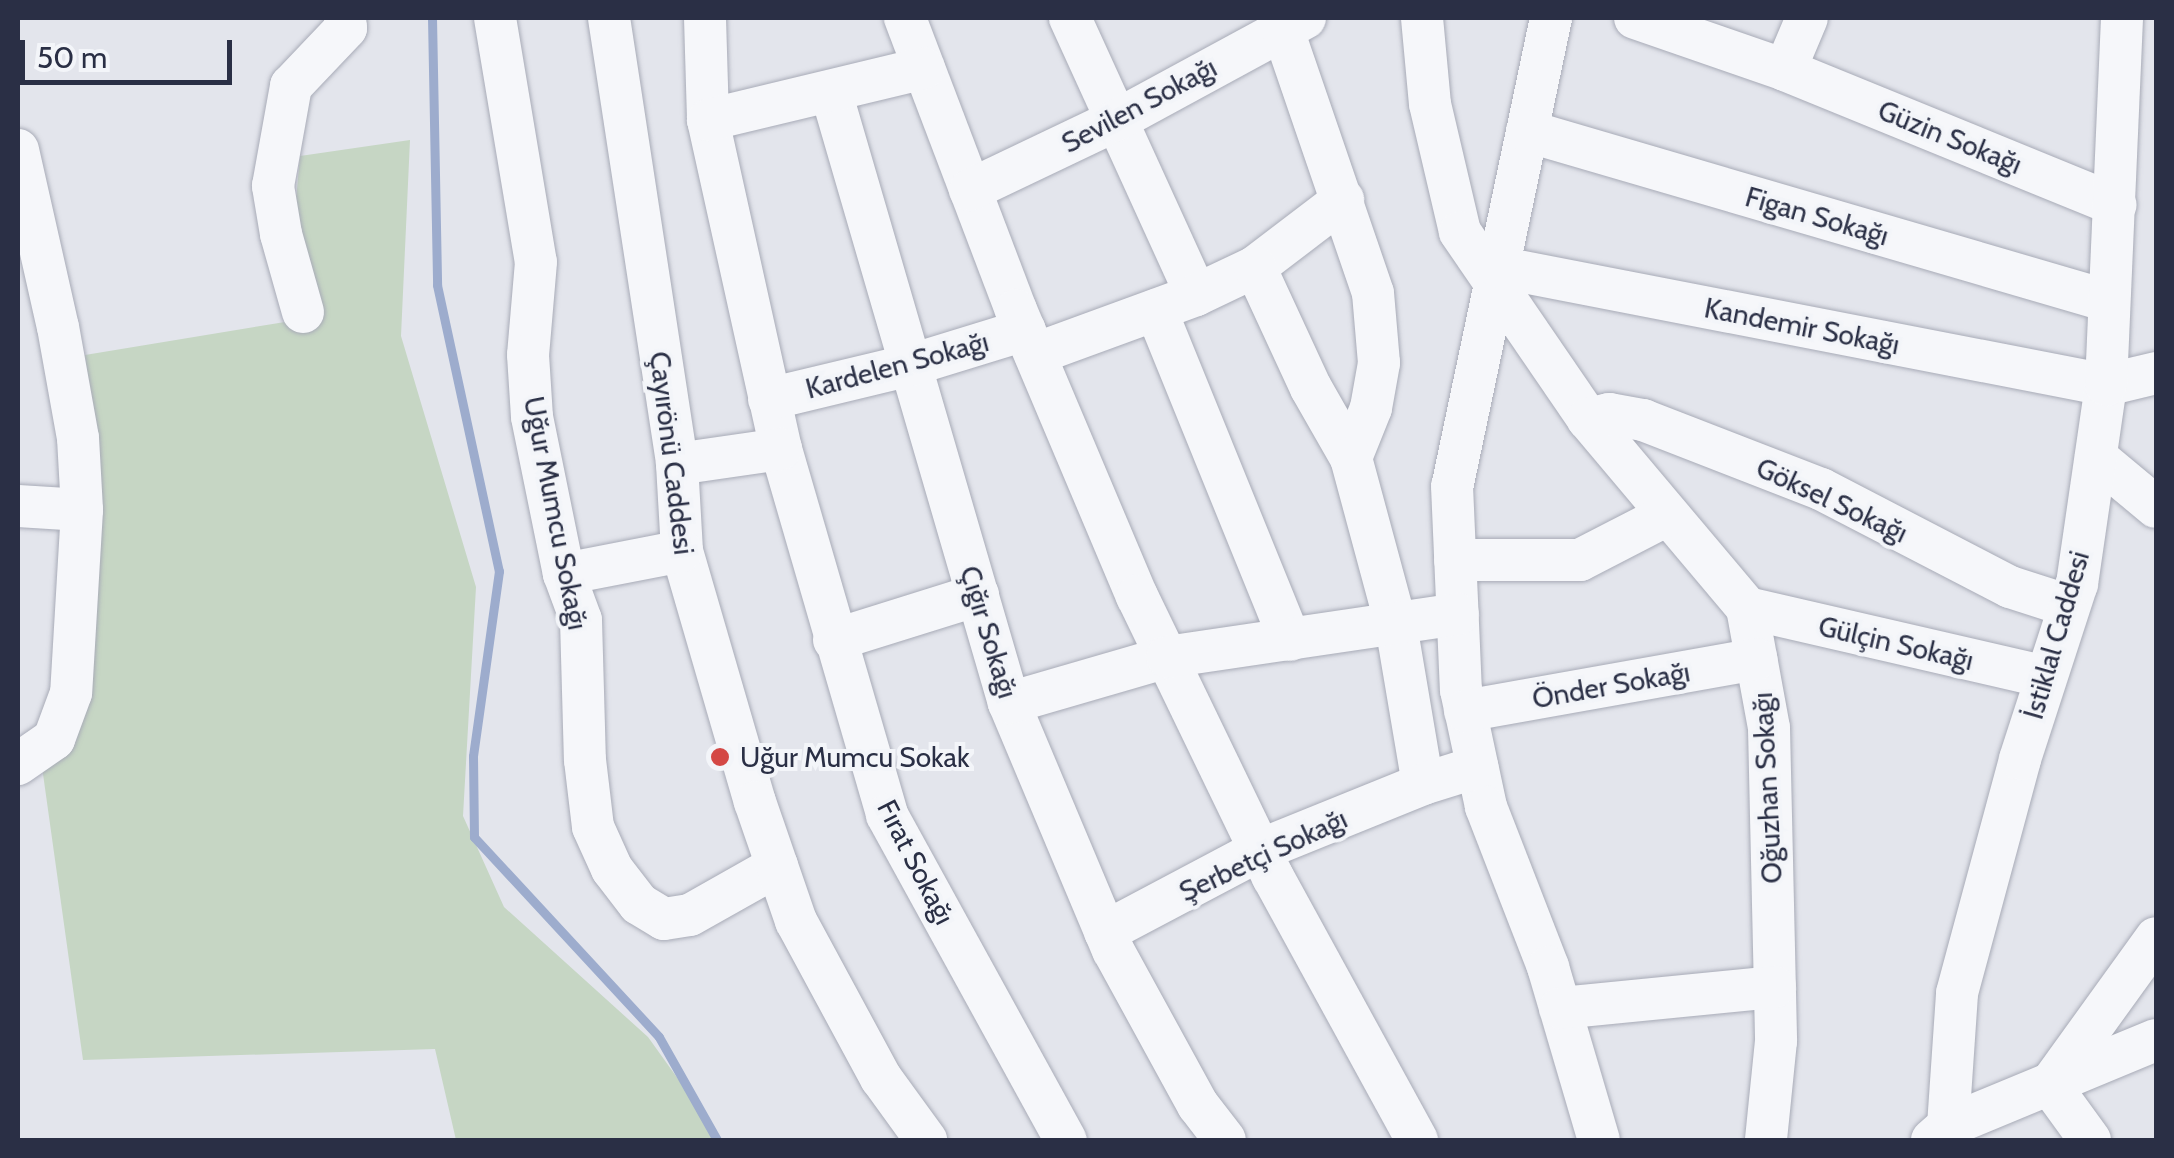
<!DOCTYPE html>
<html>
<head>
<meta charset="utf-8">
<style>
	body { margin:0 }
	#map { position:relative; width:2174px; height:1158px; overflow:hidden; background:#e3e5ec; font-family:Cabin,sans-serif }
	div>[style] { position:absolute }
	.green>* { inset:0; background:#c6d6c4 }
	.stream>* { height:9px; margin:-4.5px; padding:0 4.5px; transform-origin:4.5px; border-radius:4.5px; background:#9daccd }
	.roads { filter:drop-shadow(0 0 2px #a8abb7) drop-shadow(0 0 2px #a8abb7) }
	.minor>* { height:42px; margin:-21px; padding:0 21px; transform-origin:21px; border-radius:21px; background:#f6f7fa }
	.dots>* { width:28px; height:28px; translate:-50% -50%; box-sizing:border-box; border:5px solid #f3f5f9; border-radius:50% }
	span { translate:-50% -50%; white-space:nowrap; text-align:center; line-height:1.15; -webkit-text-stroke:8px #f3f5f9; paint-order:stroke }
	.street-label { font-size:28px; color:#2a2f45 }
	.poi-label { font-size:28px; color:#2a2f45 }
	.left { translate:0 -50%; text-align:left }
	.frame { position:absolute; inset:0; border:20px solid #2a2f45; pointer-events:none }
	.scale { position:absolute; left:20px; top:40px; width:212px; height:45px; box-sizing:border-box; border:5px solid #2a2f45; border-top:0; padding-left:12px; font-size:30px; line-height:35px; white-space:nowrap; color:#2a2f45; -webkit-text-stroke:8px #f3f5f9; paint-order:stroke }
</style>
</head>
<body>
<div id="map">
	<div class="green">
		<div style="clip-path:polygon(410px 140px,401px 336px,476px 587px,463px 816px,504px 907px,648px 1037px,696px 1104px,713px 1140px,456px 1140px,435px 1049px,83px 1060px,37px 731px,103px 516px,85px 355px,285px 322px,300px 156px)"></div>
	</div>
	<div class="stream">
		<div style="left:432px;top:18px;width:267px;rotate:88.9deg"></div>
		<div style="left:437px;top:285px;width:293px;rotate:77.8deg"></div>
		<div style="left:499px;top:571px;width:187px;rotate:98deg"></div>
		<div style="left:473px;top:756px;width:81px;rotate:89.3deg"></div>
		<div style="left:474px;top:837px;width:272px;rotate:47.2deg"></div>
		<div style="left:659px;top:1037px;width:118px;rotate:60.6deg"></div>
	</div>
	<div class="roads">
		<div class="minor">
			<div style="left:495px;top:18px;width:247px;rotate:80.5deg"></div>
			<div style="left:536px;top:262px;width:93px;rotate:94.9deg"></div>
			<div style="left:528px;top:355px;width:62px;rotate:86.3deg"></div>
			<div style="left:532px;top:417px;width:160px;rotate:78.5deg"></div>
			<div style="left:564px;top:574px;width:49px;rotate:69.7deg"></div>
			<div style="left:581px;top:620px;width:140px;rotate:88.4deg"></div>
			<div style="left:585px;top:760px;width:67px;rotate:83.2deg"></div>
			<div style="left:593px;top:827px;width:46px;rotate:65.7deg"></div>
			<div style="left:612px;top:869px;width:44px;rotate:52.4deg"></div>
			<div style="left:639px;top:904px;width:29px;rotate:31deg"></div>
			<div style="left:664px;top:919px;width:26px;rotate:-9deg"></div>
			<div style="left:690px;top:915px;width:100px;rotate:-29.4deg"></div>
			<div style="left:609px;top:18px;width:451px;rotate:81.3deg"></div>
			<div style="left:677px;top:464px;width:87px;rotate:86.7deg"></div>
			<div style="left:682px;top:551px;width:261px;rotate:73.8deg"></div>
			<div style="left:755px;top:802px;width:126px;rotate:71deg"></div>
			<div style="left:796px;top:921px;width:179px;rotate:61.6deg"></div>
			<div style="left:881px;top:1078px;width:77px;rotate:54deg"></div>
			<div style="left:705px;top:18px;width:102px;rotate:88.3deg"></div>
			<div style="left:708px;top:120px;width:337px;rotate:77.5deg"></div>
			<div style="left:781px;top:449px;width:381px;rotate:73.8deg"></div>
			<div style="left:887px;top:815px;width:371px;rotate:61.2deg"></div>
			<div style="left:905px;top:18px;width:312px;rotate:69.2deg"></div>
			<div style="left:1016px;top:310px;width:311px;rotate:67.1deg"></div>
			<div style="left:1137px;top:596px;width:312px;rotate:64.2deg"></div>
			<div style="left:1273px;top:877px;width:300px;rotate:61.3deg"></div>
			<div style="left:1070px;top:18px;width:304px;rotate:65.5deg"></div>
			<div style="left:1422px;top:18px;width:86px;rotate:84.7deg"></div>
			<div style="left:1430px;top:104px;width:131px;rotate:76.8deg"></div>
			<div style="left:1460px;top:232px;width:227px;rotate:55.6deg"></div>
			<div style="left:1588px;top:419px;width:247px;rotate:49.9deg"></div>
			<div style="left:1747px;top:608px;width:122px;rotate:79.6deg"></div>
			<div style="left:1769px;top:728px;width:313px;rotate:88.7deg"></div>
			<div style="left:1776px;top:1041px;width:100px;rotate:95.8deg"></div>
			<div style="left:1551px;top:18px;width:478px;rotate:101.9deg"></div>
			<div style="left:1452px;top:486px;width:204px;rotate:87.5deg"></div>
			<div style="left:1461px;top:690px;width:120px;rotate:77.9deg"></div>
			<div style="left:1486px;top:807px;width:172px;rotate:68.8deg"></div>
			<div style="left:1548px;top:967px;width:180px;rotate:73.6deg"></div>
			<div style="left:1635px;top:18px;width:159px;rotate:19.1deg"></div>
			<div style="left:1785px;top:70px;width:56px;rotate:-67.1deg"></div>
			<div style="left:1785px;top:70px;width:357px;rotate:22.2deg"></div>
			<div style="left:831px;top:92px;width:636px;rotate:73.76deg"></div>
			<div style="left:1009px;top:703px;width:268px;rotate:67.2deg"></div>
			<div style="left:1113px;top:950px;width:177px;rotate:61.3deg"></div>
			<div style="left:1198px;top:1105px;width:44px;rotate:52.4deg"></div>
			<div style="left:708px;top:120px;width:222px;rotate:-13.5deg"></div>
			<div style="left:1527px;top:131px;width:605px;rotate:16.31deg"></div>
			<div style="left:18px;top:150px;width:181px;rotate:77.3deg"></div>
			<div style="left:58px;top:327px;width:113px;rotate:79.8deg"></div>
			<div style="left:78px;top:438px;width:72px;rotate:86.8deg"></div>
			<div style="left:82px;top:510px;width:183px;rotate:93.4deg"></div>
			<div style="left:71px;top:693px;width:49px;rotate:110.3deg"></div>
			<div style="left:54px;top:739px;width:44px;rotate:145.2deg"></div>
			<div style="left:970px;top:190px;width:163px;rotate:-25.5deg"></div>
			<div style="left:1117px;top:120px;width:214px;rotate:-28.5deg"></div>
			<div style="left:1255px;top:267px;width:111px;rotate:-37.3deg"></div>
			<div style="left:1498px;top:267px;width:619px;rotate:10.98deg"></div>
			<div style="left:2106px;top:385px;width:51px;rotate:-13.5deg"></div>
			<div style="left:1156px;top:310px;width:356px;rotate:67.9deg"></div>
			<div style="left:303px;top:312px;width:81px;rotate:-105.8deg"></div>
			<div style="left:281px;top:234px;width:49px;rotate:-99.5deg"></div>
			<div style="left:273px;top:186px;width:102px;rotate:-79.8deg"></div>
			<div style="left:291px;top:86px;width:80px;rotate:-46.5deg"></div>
			<div style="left:346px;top:28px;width:10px;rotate:-96deg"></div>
			<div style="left:1035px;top:354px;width:171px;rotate:-20.1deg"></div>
			<div style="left:1196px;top:295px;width:65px;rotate:-25.4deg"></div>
			<div style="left:1255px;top:267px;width:133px;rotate:65.2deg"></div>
			<div style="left:1311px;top:388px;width:81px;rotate:60.3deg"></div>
			<div style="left:1351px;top:458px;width:54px;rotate:-68.2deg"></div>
			<div style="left:1371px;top:408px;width:46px;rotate:-79.9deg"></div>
			<div style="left:1379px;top:363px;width:70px;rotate:-94.9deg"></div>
			<div style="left:1373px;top:293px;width:291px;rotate:-108.9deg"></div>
			<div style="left:769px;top:399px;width:146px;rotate:-13.5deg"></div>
			<div style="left:911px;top:365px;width:119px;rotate:-17.1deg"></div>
			<div style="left:1588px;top:419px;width:22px;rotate:-13deg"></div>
			<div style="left:1609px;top:414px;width:35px;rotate:10deg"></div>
			<div style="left:1643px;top:420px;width:191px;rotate:21.2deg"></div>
			<div style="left:1821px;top:489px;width:213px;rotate:27.4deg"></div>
			<div style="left:2010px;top:587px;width:62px;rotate:17.9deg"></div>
			<div style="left:2096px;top:457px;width:78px;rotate:39.8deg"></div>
			<div style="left:1351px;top:458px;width:173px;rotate:74.9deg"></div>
			<div style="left:1396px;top:625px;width:161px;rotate:80.4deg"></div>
			<div style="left:1423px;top:784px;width:57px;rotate:-17.5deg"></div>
			<div style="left:677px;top:464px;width:105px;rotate:-8.2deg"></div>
			<div style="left:18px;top:506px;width:64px;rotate:3.6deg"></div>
			<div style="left:1455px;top:560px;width:125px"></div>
			<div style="left:1580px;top:560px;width:98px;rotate:-27.3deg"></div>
			<div style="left:564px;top:574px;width:120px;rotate:-11deg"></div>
			<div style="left:1747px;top:608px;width:306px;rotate:13deg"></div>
			<div style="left:834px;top:640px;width:151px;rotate:-17.4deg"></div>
			<div style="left:1009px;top:703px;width:165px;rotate:-16.2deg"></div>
			<div style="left:1167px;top:657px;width:294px;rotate:-8.4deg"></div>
			<div style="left:1465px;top:711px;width:296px;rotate:-10.1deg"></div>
			<div style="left:1105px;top:932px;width:175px;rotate:-27.9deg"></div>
			<div style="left:1260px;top:850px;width:176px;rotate:-22deg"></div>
			<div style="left:1560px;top:1008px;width:216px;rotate:-5.6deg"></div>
			<div style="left:1948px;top:1126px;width:133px;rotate:-86.1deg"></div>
			<div style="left:1957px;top:993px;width:242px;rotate:-74.9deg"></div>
			<div style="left:2020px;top:759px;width:184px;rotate:-72deg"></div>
			<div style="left:2077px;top:584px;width:201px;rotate:-81.7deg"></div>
			<div style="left:2106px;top:385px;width:367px;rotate:-87.5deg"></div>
			<div style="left:1932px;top:1140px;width:21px;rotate:-41deg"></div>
			<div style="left:1948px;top:1126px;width:225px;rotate:-22.5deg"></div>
			<div style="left:2090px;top:1140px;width:68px;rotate:-126deg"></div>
			<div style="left:2050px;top:1085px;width:181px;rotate:-54.2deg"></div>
		</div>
	</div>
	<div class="dots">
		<div style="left:720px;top:757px;background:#d44845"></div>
	</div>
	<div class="street-label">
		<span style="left:1139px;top:105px;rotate:-28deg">Sevilen Sokağı</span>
		<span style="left:1950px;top:137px;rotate:22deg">Güzin Sokağı</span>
		<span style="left:1817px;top:216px;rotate:16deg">Figan Sokağı</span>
		<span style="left:1802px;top:326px;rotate:11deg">Kandemir Sokağı</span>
		<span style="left:897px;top:365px;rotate:-15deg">Kardelen Sokağı</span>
		<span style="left:672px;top:453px;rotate:83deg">Çayırönü Caddesi</span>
		<span style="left:1832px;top:500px;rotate:25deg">Göksel Sokağı</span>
		<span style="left:556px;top:513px;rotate:79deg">Uğur Mumcu Sokağı</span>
		<span style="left:989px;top:632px;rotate:73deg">Çığır Sokağı</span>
		<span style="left:2056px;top:635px;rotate:-74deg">İstiklal Caddesi</span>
		<span style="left:1896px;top:643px;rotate:13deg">Gülçin Sokağı</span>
		<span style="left:1611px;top:685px;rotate:-10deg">Önder Sokağı</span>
		<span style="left:1767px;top:788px;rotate:-93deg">Oğuzhan Sokağı</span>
		<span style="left:1263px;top:855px;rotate:-25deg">Şerbetçi Sokağı</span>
		<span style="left:916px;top:862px;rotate:63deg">Fırat Sokağı</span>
	</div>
	<div class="poi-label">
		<span class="left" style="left:740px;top:757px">Uğur Mumcu Sokak</span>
	</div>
	<div class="frame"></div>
	<div class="scale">50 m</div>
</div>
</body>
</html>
